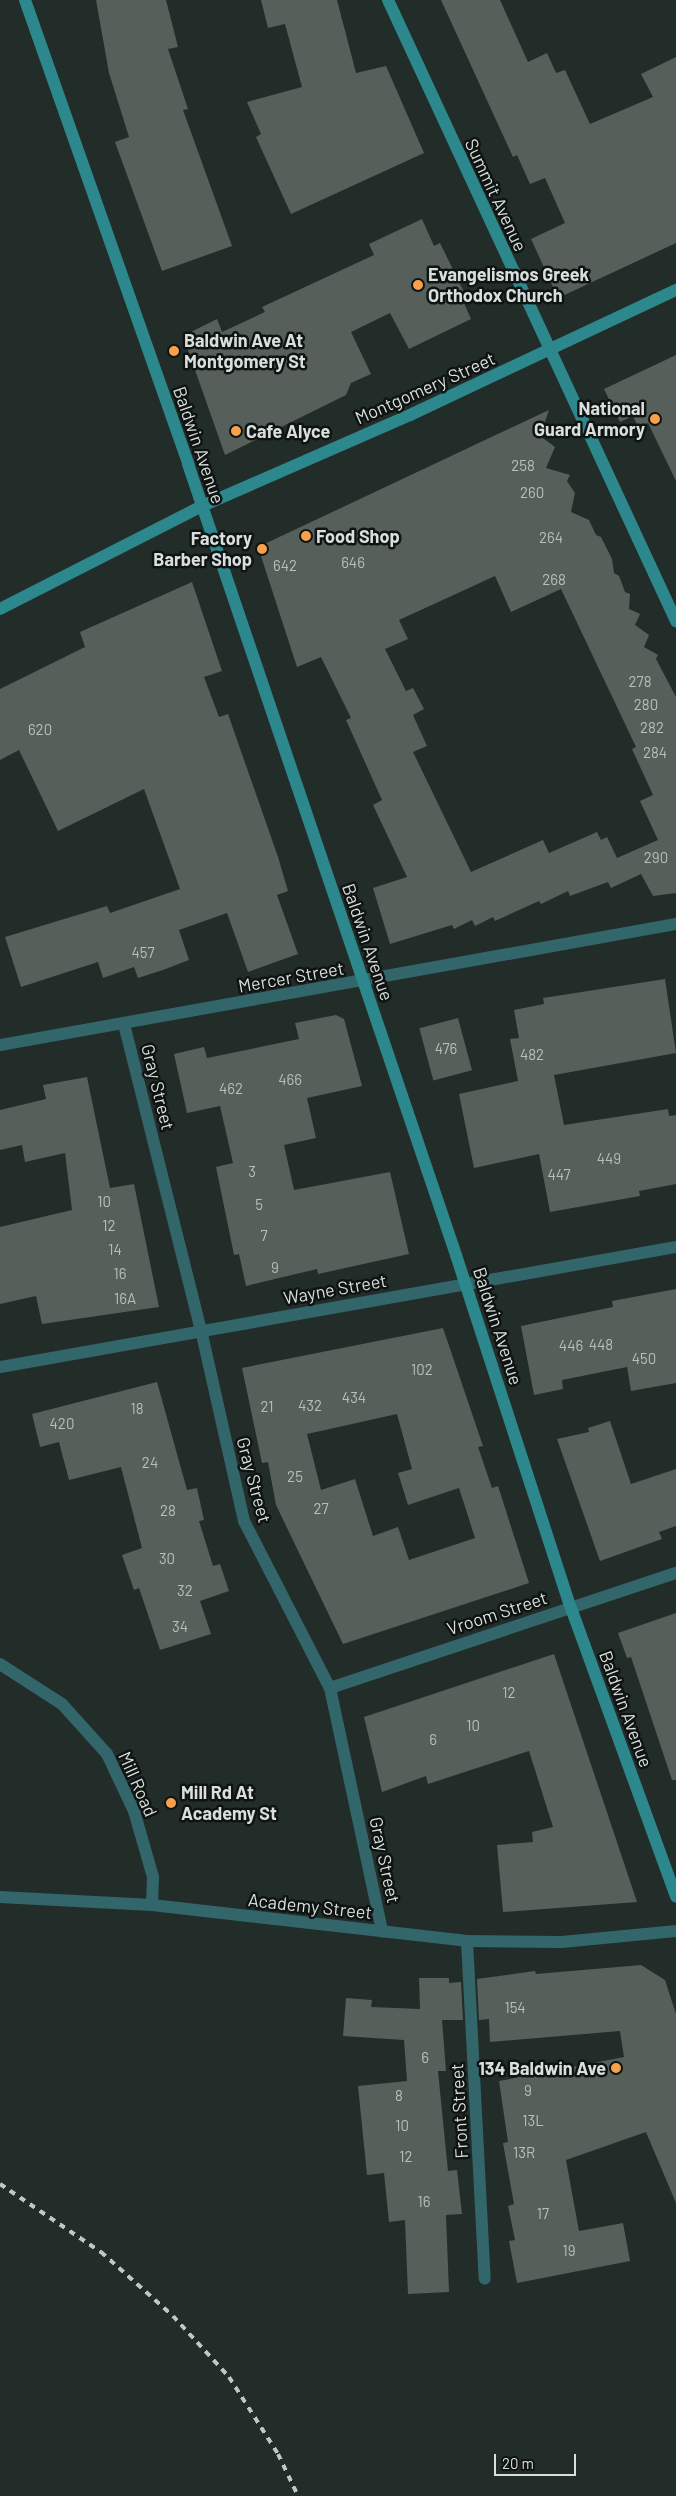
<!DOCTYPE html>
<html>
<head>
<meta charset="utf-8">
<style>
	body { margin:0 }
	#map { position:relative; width:676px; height:2496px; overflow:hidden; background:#222d2a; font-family:Barlow,sans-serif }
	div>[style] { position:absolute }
	.building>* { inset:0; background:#565f59; transform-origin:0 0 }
	.street>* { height:12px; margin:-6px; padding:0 6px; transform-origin:6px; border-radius:6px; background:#33666a }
	.secondary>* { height:12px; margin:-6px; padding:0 6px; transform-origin:6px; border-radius:6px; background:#2d888e }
	.rail>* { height:4px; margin-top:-2px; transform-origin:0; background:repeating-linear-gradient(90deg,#c0c8c6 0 6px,transparent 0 12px) }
	.dots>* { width:14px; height:14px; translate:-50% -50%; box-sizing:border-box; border:2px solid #0f1413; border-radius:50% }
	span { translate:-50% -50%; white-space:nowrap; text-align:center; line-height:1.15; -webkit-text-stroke:5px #0f1413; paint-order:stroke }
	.number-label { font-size:15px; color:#b8bfbc }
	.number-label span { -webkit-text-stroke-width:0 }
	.street-label { font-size:18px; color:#d8dfdd }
	.poi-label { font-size:18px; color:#d8dfdd; font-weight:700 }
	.left { translate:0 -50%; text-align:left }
	.right { translate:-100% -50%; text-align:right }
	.scale { position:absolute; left:494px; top:2454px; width:82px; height:22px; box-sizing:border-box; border:2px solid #d8dfdd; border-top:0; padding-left:6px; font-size:15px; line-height:18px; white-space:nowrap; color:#d8dfdd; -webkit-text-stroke:4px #0f1413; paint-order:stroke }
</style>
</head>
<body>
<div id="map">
	<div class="building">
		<div style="clip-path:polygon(96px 0,166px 0,178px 47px,168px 49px,188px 109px,183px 110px,232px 246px,162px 271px,115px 142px,129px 137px,109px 73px)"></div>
		<div style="clip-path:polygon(261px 0,337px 0,356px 73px,386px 66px,424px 153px,291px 214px,256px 137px,261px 134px,247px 102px,302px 87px,285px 24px,268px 28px)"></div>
		<div style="clip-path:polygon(441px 0,500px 0,528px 62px,547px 53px,556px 73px,565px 70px,590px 124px,653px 97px,641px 74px,676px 57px,676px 243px,558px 298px,531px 239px,565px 223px,545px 178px,530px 184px,517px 155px,513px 157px)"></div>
		<div style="clip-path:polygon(422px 219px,434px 246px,440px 243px,465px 294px,461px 296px,471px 319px,409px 349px,390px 313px,351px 332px,371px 374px,351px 383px,346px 395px,225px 455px,183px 336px,217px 319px,222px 332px,265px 312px,262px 307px,374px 255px,369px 244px)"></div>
		<div style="clip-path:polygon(676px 355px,676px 481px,648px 423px,638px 427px,633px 416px,620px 422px,604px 389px)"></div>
		<div style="clip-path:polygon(evenodd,549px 410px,540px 436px,555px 447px,546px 468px,570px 475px,567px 481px,575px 493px,571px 512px,589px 520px,596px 535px,601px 537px,612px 559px,614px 573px,619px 576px,625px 592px,630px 594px,629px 609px,640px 614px,635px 625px,649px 635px,644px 647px,658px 655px,656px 659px,676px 697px,676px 893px,653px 896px,641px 874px,611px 888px,608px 882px,570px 896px,568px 891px,541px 904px,539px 901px,495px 921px,493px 917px,475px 926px,472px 920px,454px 929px,452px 925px,390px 944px,373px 888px,407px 877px,373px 805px,382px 800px,346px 720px,351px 718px,321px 657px,297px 667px,258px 547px,549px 410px,495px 576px,511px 612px,561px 589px,636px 747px,632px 749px,653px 795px,640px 801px,658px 840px,617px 858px,607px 837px,601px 840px,597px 832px,549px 853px,543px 840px,471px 872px,413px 752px,427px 746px,413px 715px,424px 709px,413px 688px,406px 691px,385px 649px,408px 639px,399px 620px,495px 576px)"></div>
		<div style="clip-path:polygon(192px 582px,222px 671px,204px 677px,219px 717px,228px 714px,278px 857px,288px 891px,277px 895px,298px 954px,248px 972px,227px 913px,179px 930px,189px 960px,163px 970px,138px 978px,134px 967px,103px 978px,98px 962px,21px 987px,5px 937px,107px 906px,110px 913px,180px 889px,144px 789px,58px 831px,19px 750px,0 760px,0 689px,85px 647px,80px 632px)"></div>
		<div style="clip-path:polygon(665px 979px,676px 1053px,554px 1075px,564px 1125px,668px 1109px,669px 1116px,676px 1115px,676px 1184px,639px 1191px,640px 1196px,550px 1212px,539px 1154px,474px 1168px,459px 1094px,518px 1081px,510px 1039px,519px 1038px,514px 1010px,544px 1004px,543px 998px)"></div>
		<div style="clip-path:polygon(336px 1015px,344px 1019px,362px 1086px,307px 1098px,316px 1138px,284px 1145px,294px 1190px,390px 1172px,409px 1254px,318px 1274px,317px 1269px,246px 1286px,239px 1254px,234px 1255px,216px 1167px,233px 1163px,220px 1106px,187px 1113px,174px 1054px,204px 1047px,207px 1058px,299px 1039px,295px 1023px)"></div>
		<div style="left:458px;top:1018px;width:54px;height:40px;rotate:75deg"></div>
		<div style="clip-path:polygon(87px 1077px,110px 1188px,134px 1184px,159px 1307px,42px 1324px,36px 1296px,0 1304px,0 1227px,72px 1210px,65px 1153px,25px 1162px,22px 1145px,0 1150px,0 1110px,46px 1099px,43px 1085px)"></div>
		<div style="clip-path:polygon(676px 1289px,676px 1383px,631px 1391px,627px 1367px,562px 1380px,563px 1389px,534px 1395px,521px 1326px,613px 1307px,612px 1301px)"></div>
		<div style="clip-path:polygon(evenodd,443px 1328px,483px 1446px,478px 1447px,492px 1488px,498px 1486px,529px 1583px,343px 1644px,276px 1505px,268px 1462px,262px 1463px,242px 1368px,443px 1328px,397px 1414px,412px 1469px,398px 1473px,408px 1505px,459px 1488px,475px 1538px,409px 1560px,398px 1527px,373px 1536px,355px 1479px,321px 1490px,307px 1434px,397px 1414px)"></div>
		<div style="clip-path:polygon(157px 1382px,187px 1490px,197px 1488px,204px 1520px,199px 1521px,213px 1566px,220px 1564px,229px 1591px,200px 1601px,211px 1634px,160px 1650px,139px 1588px,134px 1590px,122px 1555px,142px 1548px,121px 1467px,69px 1480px,59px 1442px,40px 1447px,32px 1414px)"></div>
		<div style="clip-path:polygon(610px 1421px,631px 1484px,676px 1469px,676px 1526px,659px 1532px,662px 1539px,600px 1561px,557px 1439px,589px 1432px,588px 1428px)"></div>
		<div style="clip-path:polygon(676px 1613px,676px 1780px,672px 1780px,631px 1657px,627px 1658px,618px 1633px)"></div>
		<div style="clip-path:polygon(554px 1654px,637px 1902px,503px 1912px,497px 1845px,533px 1842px,532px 1832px,553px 1827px,529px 1751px,428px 1784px,426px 1776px,382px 1792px,364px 1717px)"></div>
		<div style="clip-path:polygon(641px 1965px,665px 1980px,676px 2014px,676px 2203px,646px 2132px,566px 2160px,579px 2231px,623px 2223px,630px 2261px,517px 2283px,509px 2241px,515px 2240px,508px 2206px,514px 2204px,503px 2143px,508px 2142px,499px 2081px,624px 2057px,620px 2031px,490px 2042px,489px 2019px,479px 2020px,477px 1979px,535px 1971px,536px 1974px)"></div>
		<div style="clip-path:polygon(419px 1978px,449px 1978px,449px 1983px,461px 1982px,463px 2020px,442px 2020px,446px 2071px,438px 2071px,448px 2171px,457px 2170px,462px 2214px,446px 2215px,449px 2292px,408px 2294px,405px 2220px,389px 2222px,384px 2173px,367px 2175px,358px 2086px,407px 2081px,404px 2040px,343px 2036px,346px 1998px,372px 2000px,371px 2007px,420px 2009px)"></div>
	</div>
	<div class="street">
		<div style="left:124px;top:1024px;width:316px;rotate:75.9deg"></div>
		<div style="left:201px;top:1330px;width:196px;rotate:77.3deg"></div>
		<div style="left:244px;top:1521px;width:188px;rotate:62.8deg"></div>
		<div style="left:330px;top:1688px;width:249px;rotate:77.9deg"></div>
		<div style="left:0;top:1045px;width:687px;rotate:-10.15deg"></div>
		<div style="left:0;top:1367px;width:687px;rotate:-10.07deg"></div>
		<div style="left:0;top:1664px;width:74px;rotate:32.8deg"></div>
		<div style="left:62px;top:1704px;width:67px;rotate:48deg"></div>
		<div style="left:107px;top:1754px;width:63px;rotate:64.7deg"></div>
		<div style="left:134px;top:1811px;width:69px;rotate:73.9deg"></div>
		<div style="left:153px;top:1877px;width:28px;rotate:92deg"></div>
		<div style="left:330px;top:1688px;width:365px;rotate:-18.4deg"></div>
		<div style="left:0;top:1897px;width:152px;rotate:3deg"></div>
		<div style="left:152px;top:1905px;width:317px;rotate:6.5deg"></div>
		<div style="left:467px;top:1941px;width:95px;rotate:0.6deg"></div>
		<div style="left:562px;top:1942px;width:115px;rotate:-5.5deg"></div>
		<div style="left:467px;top:1941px;width:338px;rotate:87deg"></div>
	</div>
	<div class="secondary">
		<div style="left:25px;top:0;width:492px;rotate:70.6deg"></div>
		<div style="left:188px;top:464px;width:835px;rotate:71.28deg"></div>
		<div style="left:456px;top:1255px;width:371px;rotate:72deg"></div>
		<div style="left:571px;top:1608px;width:307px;rotate:70deg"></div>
		<div style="left:388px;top:0;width:685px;rotate:65.12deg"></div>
		<div style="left:0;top:609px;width:227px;rotate:-27deg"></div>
		<div style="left:202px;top:506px;width:227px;rotate:-23.6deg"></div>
		<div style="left:410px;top:415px;width:294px;rotate:-25.2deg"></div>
	</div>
	<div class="rail">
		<div style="left:0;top:2184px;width:122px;rotate:34deg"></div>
		<div style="left:101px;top:2252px;width:96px;rotate:41.6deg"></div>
		<div style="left:173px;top:2316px;width:83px;rotate:47.4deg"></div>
		<div style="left:229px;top:2377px;width:91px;rotate:57.5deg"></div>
		<div style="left:278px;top:2454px;width:47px;rotate:64.5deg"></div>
	</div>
	<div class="dots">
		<div style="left:418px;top:285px;background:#f9a04c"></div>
		<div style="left:174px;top:351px;background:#f9a04c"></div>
		<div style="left:655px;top:419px;background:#f9a04c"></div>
		<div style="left:236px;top:431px;background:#f9a04c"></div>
		<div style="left:306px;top:536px;background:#f9a04c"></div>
		<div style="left:262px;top:549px;background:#f9a04c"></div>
		<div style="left:171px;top:1803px;background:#f9a04c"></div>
		<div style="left:616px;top:2068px;background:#f9a04c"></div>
	</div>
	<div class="number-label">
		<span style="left:523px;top:466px">258</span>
		<span style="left:532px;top:493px">260</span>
		<span style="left:551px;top:538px">264</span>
		<span style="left:353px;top:563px">646</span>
		<span style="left:285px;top:566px">642</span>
		<span style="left:554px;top:580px">268</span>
		<span style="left:640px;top:682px">278</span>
		<span style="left:646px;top:705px">280</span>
		<span style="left:652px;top:728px">282</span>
		<span style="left:40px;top:730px">620</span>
		<span style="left:655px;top:753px">284</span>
		<span style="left:656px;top:858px">290</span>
		<span style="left:143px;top:953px">457</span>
		<span style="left:446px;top:1049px">476</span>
		<span style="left:532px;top:1055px">482</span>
		<span style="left:290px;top:1080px">466</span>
		<span style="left:231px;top:1089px">462</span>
		<span style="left:609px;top:1159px">449</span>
		<span style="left:252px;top:1172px">3</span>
		<span style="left:559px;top:1175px">447</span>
		<span style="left:104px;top:1202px">10</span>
		<span style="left:259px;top:1205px">5</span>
		<span style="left:109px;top:1226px">12</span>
		<span style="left:264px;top:1236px">7</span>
		<span style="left:115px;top:1250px">14</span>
		<span style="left:275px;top:1268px">9</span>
		<span style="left:120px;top:1274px">16</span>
		<span style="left:125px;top:1299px">16A</span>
		<span style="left:601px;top:1345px">448</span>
		<span style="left:571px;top:1346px">446</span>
		<span style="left:644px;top:1359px">450</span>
		<span style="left:422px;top:1370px">102</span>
		<span style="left:354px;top:1398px">434</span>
		<span style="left:310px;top:1406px">432</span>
		<span style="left:267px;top:1407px">21</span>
		<span style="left:137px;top:1409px">18</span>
		<span style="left:62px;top:1424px">420</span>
		<span style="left:150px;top:1463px">24</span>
		<span style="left:295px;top:1477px">25</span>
		<span style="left:321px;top:1509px">27</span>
		<span style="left:168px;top:1511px">28</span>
		<span style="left:167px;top:1559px">30</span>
		<span style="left:185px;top:1591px">32</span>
		<span style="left:180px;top:1627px">34</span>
		<span style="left:509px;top:1693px">12</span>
		<span style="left:473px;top:1726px">10</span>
		<span style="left:433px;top:1740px">6</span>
		<span style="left:515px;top:2008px">154</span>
		<span style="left:425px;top:2058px">6</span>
		<span style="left:528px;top:2091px">9</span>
		<span style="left:399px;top:2096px">8</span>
		<span style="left:533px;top:2121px">13L</span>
		<span style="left:402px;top:2126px">10</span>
		<span style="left:524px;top:2153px">13R</span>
		<span style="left:406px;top:2157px">12</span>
		<span style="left:424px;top:2202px">16</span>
		<span style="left:543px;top:2214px">17</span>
		<span style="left:569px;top:2251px">19</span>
	</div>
	<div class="street-label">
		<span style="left:496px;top:195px;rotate:65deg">Summit Avenue</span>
		<span style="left:425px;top:388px;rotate:-24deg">Montgomery Street</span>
		<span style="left:199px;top:445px;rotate:71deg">Baldwin Avenue</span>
		<span style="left:368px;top:942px;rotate:71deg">Baldwin Avenue</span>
		<span style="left:291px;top:977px;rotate:-10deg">Mercer Street</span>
		<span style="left:158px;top:1087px;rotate:76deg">Gray Street</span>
		<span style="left:335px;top:1289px;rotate:-10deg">Wayne Street</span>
		<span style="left:498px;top:1326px;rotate:72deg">Baldwin Avenue</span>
		<span style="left:254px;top:1480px;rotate:75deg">Gray Street</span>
		<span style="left:497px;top:1613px;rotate:-18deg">Vroom Street</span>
		<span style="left:626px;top:1709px;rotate:70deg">Baldwin Avenue</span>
		<span style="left:138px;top:1784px;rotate:66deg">Mill Road</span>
		<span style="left:385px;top:1860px;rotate:78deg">Gray Street</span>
		<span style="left:310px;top:1906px;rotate:6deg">Academy Street</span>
		<span style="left:459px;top:2111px;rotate:-93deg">Front Street</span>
	</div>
	<div class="poi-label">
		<span class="left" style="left:428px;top:285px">Evangelismos Greek<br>Orthodox Church</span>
		<span class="left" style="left:184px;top:351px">Baldwin Ave At<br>Montgomery St</span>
		<span class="right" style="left:645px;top:419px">National<br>Guard Armory</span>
		<span class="left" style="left:246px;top:431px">Cafe Alyce</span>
		<span class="left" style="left:316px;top:536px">Food Shop</span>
		<span class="right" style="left:252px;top:549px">Factory<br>Barber Shop</span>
		<span class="left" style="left:181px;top:1803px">Mill Rd At<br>Academy St</span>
		<span class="right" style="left:606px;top:2068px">134 Baldwin Ave</span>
	</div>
	<div class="scale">20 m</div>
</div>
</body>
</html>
